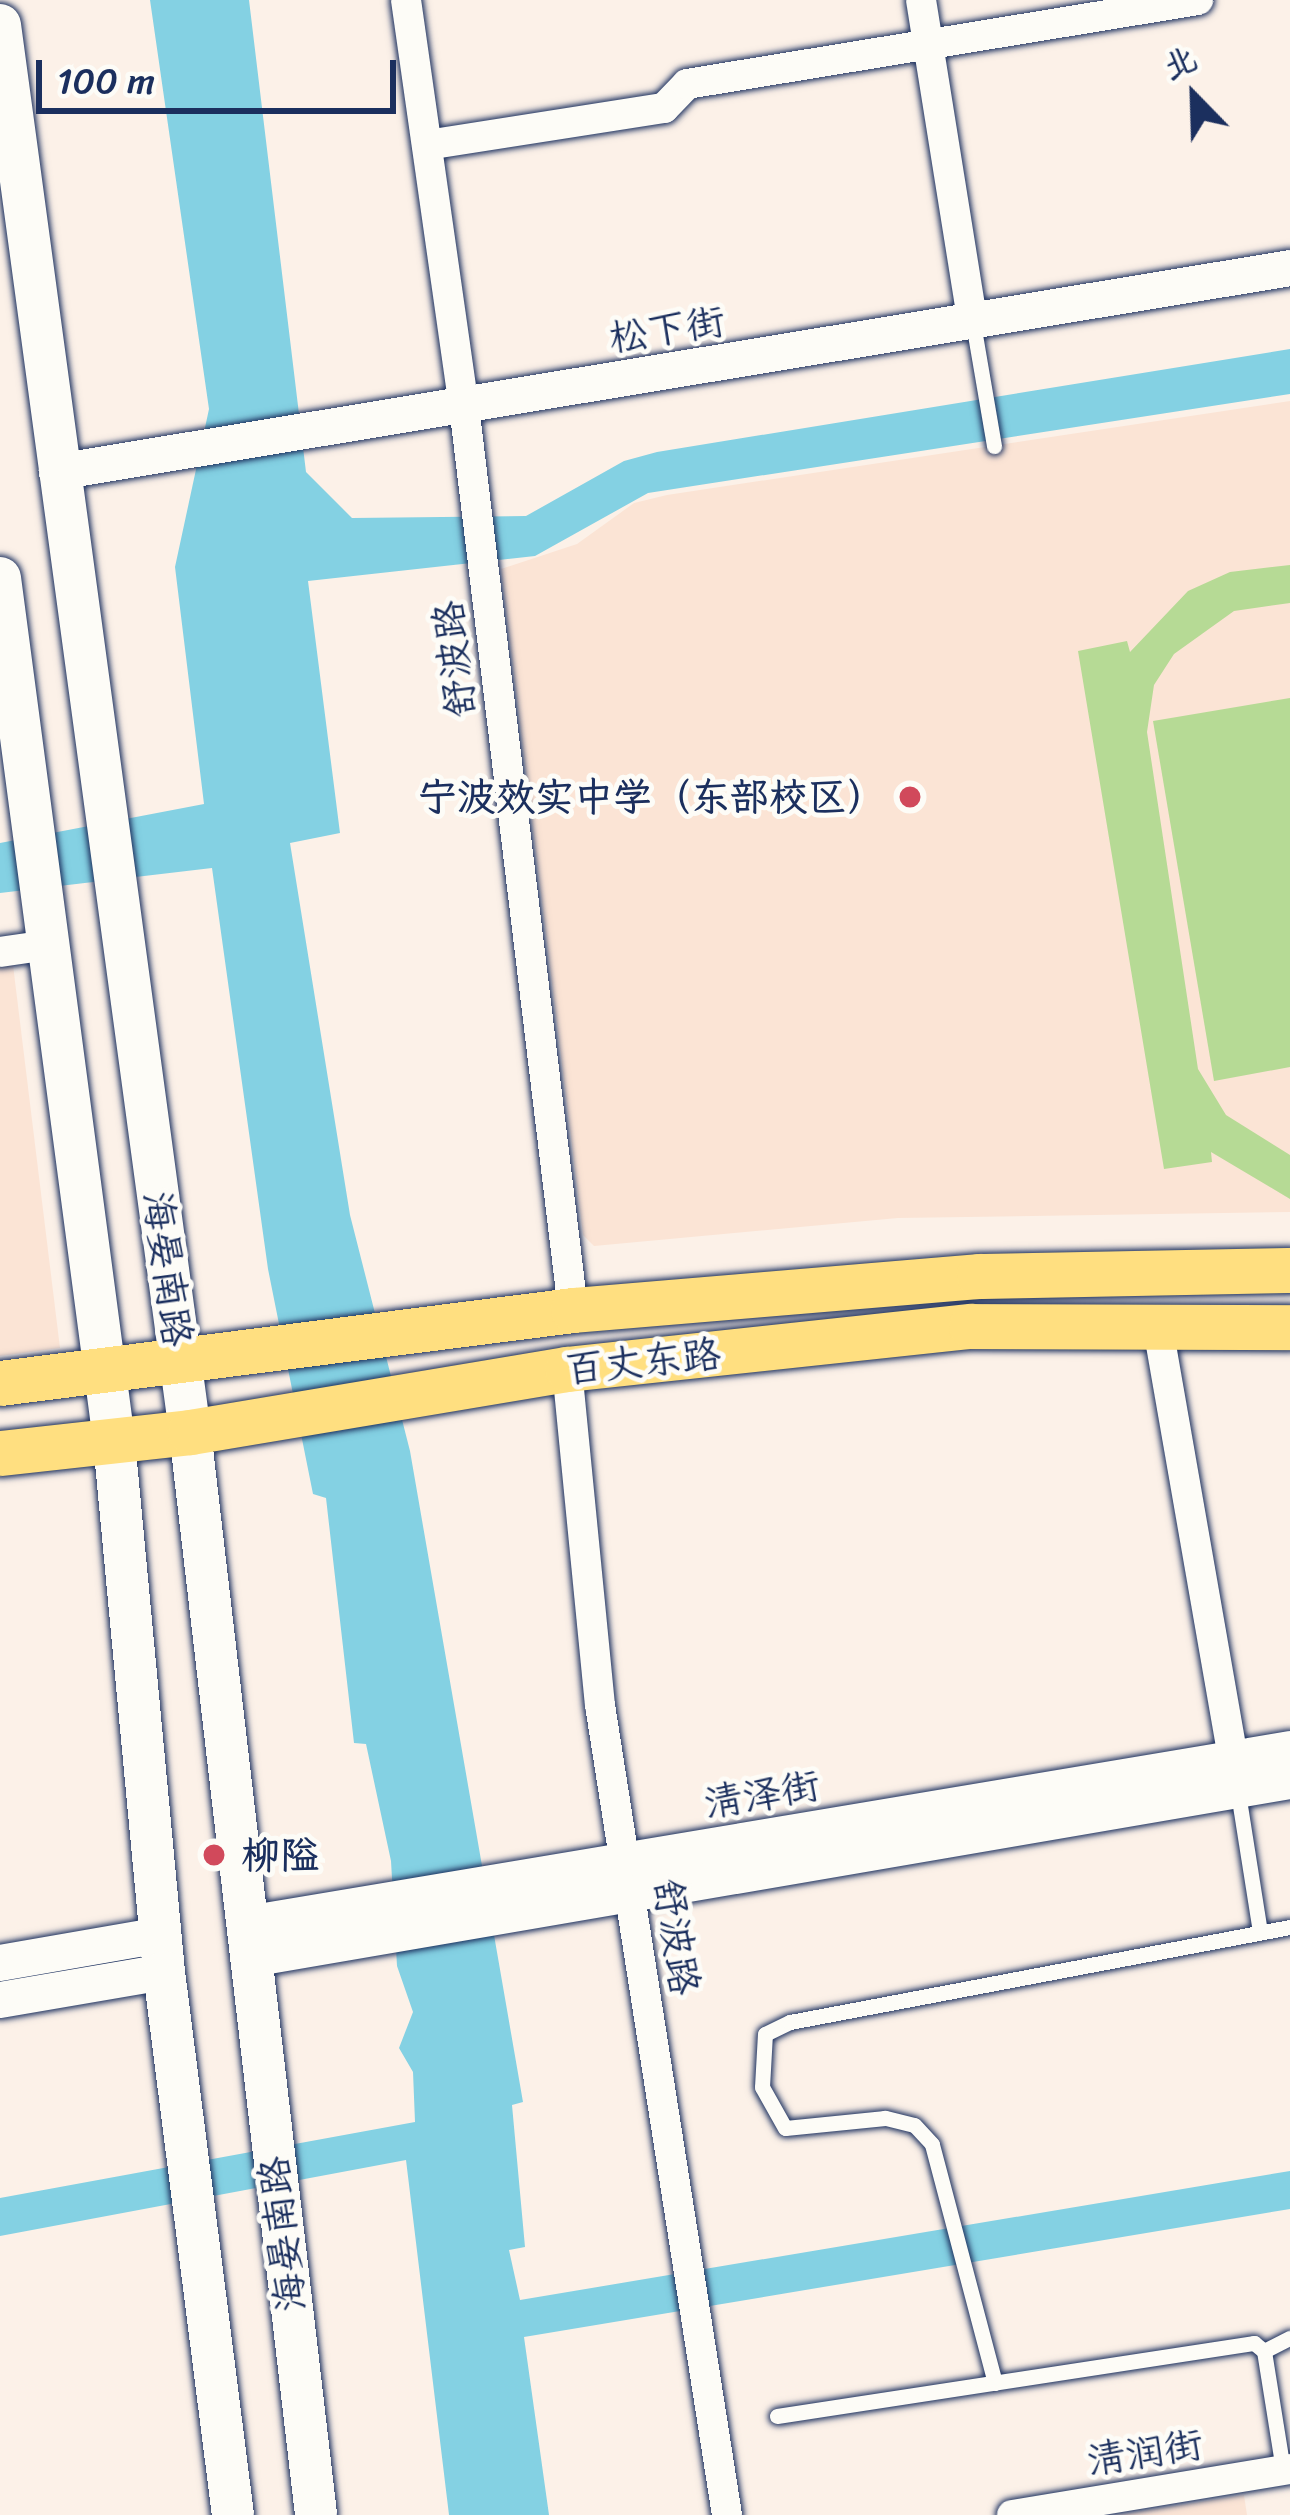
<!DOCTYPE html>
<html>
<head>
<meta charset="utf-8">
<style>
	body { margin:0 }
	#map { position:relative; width:1290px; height:2515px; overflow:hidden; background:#fcf1e8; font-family:Sriracha,"LXGW WenKai TC",sans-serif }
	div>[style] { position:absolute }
	.built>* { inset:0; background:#fbe4d5 }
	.green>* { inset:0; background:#b6da95 }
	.water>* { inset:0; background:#84d1e3 }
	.roads { filter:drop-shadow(0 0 3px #1b2f5e) drop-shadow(0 0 3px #1b2f5e) }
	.service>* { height:15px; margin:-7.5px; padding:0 7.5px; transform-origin:7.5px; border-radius:7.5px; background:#fdfcf7 }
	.minor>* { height:30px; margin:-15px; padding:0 15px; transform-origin:15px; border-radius:15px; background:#fdfcf7 }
	.tertiary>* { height:36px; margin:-18px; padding:0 18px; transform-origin:18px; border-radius:18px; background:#fdfcf7 }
	.secondary>* { height:42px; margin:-21px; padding:0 21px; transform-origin:21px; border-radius:21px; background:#fdfcf7 }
	.primary>* { height:45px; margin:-22.5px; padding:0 22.5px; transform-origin:22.5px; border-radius:22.5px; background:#ffdf80 }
	.dots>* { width:33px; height:33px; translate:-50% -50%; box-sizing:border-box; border:6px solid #fdfcf7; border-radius:50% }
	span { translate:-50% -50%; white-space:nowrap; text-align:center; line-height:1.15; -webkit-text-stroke:10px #fdfcf7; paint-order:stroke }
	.street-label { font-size:39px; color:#1b2f5e }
	.poi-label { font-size:39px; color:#1b2f5e; font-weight:700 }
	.right { translate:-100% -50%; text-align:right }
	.left { translate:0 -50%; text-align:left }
	.north { position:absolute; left:1134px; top:36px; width:120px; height:120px; -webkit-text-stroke:9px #fdfcf7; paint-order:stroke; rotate:337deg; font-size:33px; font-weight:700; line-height:48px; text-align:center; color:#1b2f5e }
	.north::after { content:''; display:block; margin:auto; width:42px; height:54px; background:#1b2f5e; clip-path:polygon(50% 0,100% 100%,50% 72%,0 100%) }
	.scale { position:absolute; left:36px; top:60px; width:360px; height:54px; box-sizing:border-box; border:6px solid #1b2f5e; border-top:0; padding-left:15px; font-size:36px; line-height:42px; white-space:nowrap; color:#1b2f5e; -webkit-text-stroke:9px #fdfcf7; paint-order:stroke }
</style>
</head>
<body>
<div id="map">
	<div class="built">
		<div style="clip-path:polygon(1290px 401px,1290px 1212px,898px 1218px,594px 1246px,583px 1235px,501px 569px,577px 544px,634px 503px,667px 495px)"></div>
		<div style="clip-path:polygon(13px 965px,60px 1348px,0 1356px,0 967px)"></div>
		<div style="clip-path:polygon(1244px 2495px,1247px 2515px,1118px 2515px)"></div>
	</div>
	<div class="green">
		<div style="clip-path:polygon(1290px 565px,1290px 603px,1234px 611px,1174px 654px,1154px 685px,1147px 732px,1198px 1069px,1226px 1115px,1290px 1155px,1290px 1199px,1211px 1152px,1212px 1162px,1164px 1169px,1078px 651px,1127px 641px,1130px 652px,1188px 591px,1230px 572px)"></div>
		<div style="clip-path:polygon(1290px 698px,1290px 1067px,1214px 1081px,1153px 721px)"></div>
	</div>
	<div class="water">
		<div style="clip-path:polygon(150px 0,249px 0,306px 472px,352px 518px,526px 516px,624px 461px,657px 452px,1290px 349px,1290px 394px,648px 493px,535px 556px,308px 581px,340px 833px,290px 843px,350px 1215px,410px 1451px,523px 2102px,512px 2105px,525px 2247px,509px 2250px,520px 2300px,1290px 2171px,1290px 2209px,524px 2337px,549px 2515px,449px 2515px,406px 2160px,0 2236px,0 2198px,415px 2122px,413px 2072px,399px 2048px,413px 2012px,397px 1966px,391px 1861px,366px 1744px,354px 1743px,326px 1498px,313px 1494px,268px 1269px,212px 868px,0 893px,0 843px,204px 804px,175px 567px,209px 409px)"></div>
	</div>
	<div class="roads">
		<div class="service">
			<div style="left:973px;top:323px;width:125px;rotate:80.3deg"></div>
			<div style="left:1238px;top:1793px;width:141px;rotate:81deg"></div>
			<div style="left:1264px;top:2351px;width:29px;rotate:-27deg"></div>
			<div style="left:995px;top:2383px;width:247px;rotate:-104.8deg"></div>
			<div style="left:932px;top:2144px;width:26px;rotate:-133deg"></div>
			<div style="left:914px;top:2125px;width:30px;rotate:-166deg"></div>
			<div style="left:885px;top:2118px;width:100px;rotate:174.3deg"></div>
			<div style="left:785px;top:2128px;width:47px;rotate:-119.3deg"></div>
			<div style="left:762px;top:2087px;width:53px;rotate:-86.8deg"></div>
			<div style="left:765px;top:2034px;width:28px;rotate:-26deg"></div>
			<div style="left:790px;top:2022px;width:509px;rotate:-10.76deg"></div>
			<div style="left:777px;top:2416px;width:483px;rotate:-8.7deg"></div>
			<div style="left:1254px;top:2343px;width:13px;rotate:39deg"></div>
			<div style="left:1264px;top:2351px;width:121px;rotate:80.9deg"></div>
		</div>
		<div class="minor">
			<div style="left:406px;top:0;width:410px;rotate:81.9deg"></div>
			<div style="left:464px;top:406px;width:911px;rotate:83.12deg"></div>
			<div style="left:921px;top:0;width:327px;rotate:80.9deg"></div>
			<div style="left:427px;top:145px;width:240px;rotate:-8.9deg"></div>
			<div style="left:664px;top:108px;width:33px;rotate:-46deg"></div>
			<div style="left:687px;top:84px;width:518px;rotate:-9.33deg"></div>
			<div style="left:0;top:952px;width:49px;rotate:-8.3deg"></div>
			<div style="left:1158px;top:1328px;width:437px;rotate:80.1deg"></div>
			<div style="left:567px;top:1369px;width:338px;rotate:84.4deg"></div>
			<div style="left:600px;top:1705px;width:820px;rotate:81.09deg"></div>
			<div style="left:1012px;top:2515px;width:282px;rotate:-9.4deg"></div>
		</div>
		<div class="tertiary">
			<div style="left:57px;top:472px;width:1250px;rotate:-9.39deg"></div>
			<div style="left:247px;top:1924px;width:1058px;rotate:-9.52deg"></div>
			<div style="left:251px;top:1959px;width:1054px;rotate:-9.72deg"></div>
			<div style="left:0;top:1963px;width:162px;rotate:-9.9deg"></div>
			<div style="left:0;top:2000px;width:166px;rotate:-9.7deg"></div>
		</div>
		<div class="secondary">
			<div style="left:0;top:25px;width:1420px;rotate:82.31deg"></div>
			<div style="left:190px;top:1432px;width:1090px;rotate:83.36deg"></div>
			<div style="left:0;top:578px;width:870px;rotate:82.47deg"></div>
			<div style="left:114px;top:1441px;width:533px;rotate:84.62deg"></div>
			<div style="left:164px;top:1972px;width:547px;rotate:82.76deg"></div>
		</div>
		<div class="primary">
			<div style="left:0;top:1383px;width:578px;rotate:-7.26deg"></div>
			<div style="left:573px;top:1310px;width:407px;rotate:-4.8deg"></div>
			<div style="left:979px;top:1276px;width:311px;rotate:-1.1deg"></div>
			<div style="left:0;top:1453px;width:191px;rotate:-6.3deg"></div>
			<div style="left:190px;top:1432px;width:382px;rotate:-9.5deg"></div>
			<div style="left:567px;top:1369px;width:406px;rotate:-6.1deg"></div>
			<div style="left:971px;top:1326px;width:319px;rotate:0.2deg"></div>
		</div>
	</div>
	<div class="dots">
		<div style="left:910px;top:797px;background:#d1495b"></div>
		<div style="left:214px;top:1855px;background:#d1495b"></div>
	</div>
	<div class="street-label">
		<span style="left:667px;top:330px;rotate:-9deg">松下街</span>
		<span style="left:455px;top:659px;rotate:-97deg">舒波路</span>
		<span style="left:167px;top:1269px;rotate:82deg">海晏南路</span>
		<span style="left:643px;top:1362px;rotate:-6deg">百丈东路</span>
		<span style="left:762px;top:1795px;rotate:-10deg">清泽街</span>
		<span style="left:676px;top:1937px;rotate:81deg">舒波路</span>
		<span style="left:283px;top:2234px;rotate:-97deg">海晏南路</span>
		<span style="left:1145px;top:2453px;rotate:-9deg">清润街</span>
	</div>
	<div class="poi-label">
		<span class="right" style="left:886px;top:797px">宁波效实中学（东部校区）</span>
		<span class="left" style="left:241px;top:1855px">柳隘</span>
	</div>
	<div class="north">北</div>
	<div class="scale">100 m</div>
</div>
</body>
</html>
